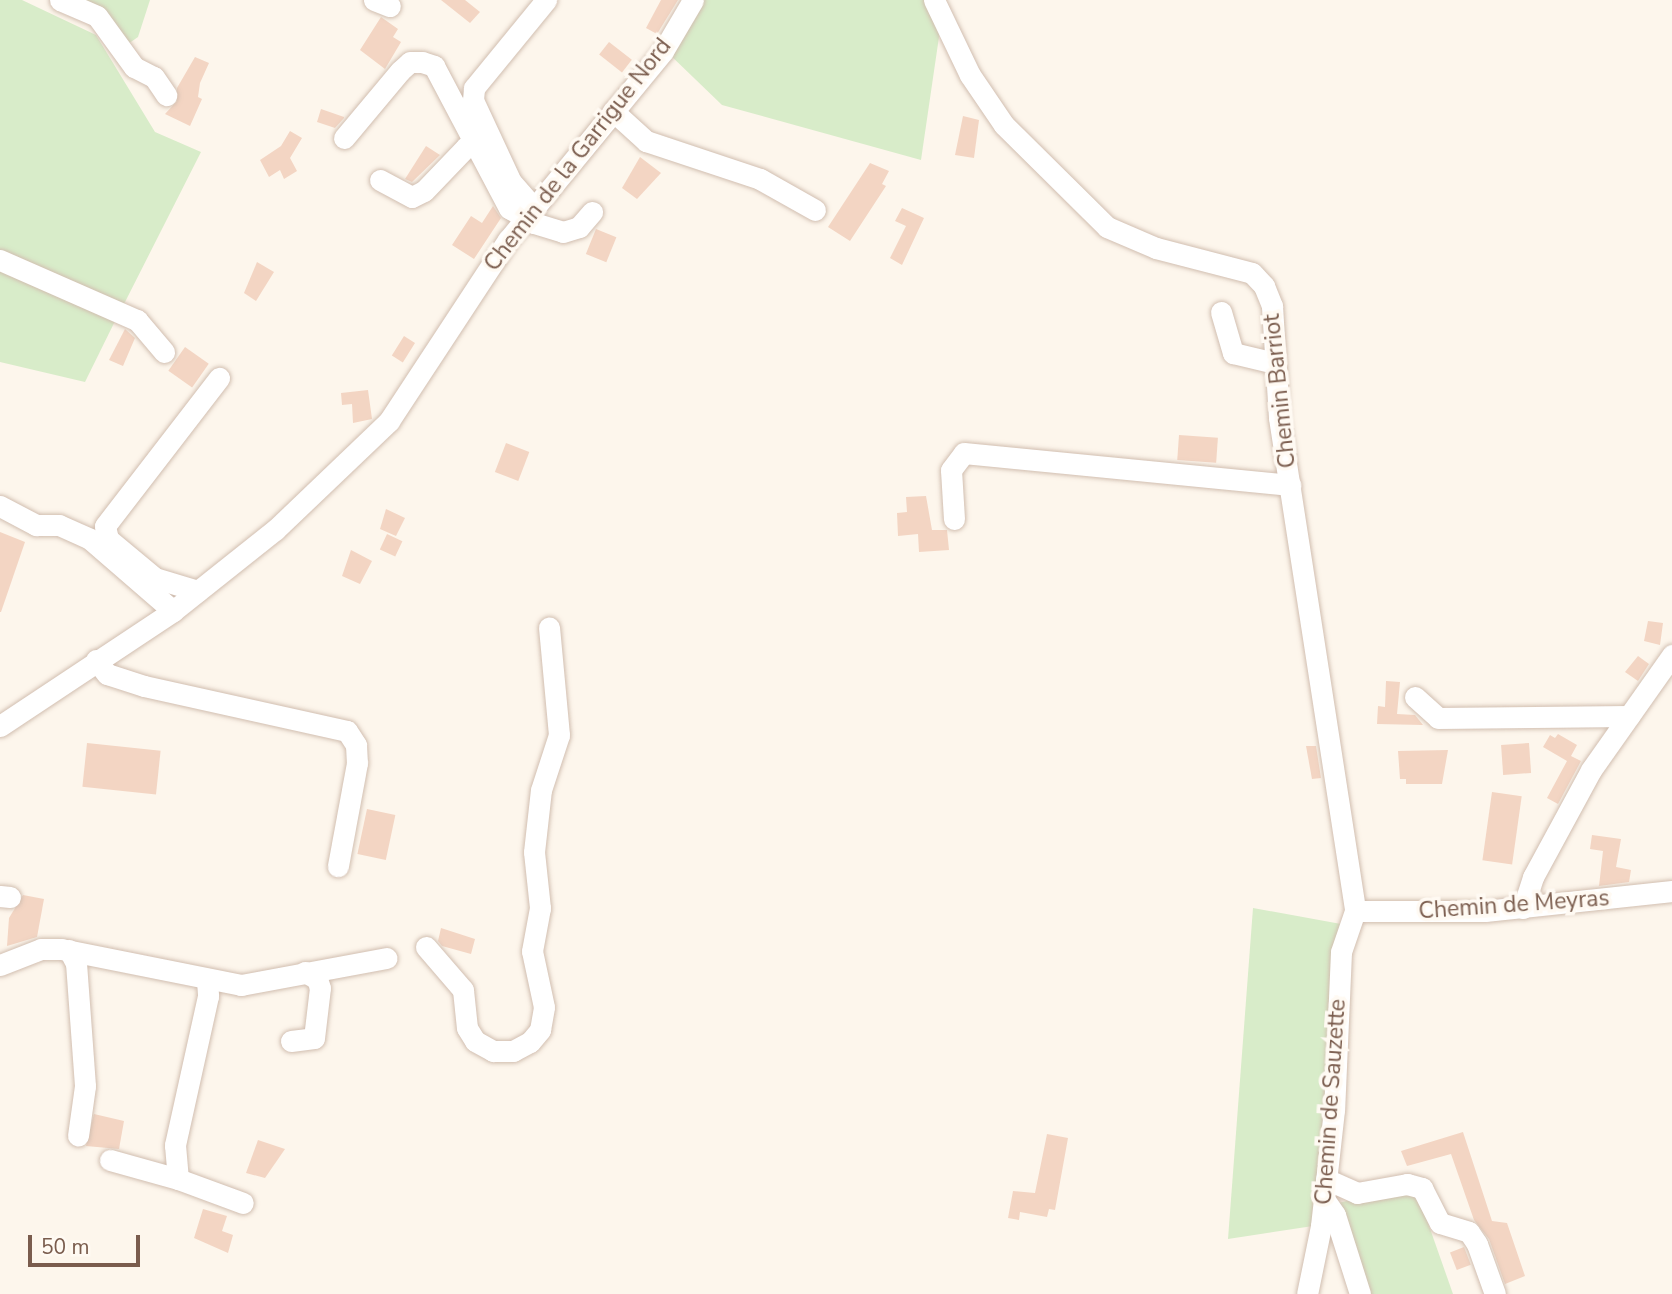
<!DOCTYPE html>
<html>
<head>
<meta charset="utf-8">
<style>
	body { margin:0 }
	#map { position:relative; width:1672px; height:1294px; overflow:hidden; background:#fdf6ec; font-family:"Nunito Sans",sans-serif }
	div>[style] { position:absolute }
	.green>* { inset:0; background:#d8ecc9 }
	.building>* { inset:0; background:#f3d5c3; transform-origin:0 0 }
	.roads { filter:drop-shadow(0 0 2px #d1beb0) drop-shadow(0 0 2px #d1beb0) }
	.minor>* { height:21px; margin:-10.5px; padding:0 10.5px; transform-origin:10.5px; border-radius:10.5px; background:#fff }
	span { translate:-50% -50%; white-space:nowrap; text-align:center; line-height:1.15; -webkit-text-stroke:7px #fffaf3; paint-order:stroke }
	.street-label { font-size:23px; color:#7a5c4d }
	.scale { position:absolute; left:28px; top:1235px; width:112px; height:32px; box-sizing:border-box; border:4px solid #7a5c4d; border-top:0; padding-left:9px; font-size:21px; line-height:24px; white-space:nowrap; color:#7a5c4d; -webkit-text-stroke:5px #fffaf3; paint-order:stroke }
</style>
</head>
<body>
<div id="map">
	<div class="green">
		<div style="clip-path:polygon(0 0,22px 0,96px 35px,155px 132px,201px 152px,123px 306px,0 254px)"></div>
		<div style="clip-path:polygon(70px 0,150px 0,138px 37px,125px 46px)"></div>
		<div style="clip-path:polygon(699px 0,927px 0,940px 30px,921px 160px,722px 105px,667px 52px)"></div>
		<div style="clip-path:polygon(0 266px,118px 315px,85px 382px,0 362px)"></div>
		<div style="clip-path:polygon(1253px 908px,1341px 924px,1320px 1194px,1313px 1226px,1228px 1239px)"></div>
		<div style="clip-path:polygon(1397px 1190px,1409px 1191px,1421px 1203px,1453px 1294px,1366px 1294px,1338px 1203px)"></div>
	</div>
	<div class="building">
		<div style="clip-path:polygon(441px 0,465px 0,480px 12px,470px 23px)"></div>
		<div style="clip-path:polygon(661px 0,678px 0,657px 34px,646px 28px)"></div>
		<div style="clip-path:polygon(381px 17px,398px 29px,393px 37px,401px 42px,385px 69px,360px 50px)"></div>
		<div style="left:609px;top:42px;width:29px;height:16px;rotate:38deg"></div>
		<div style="clip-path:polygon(195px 57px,209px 63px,200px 83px,198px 97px,202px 99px,190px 126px,165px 114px,177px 101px,177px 88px)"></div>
		<div style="clip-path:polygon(321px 109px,344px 117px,344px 118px,335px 128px,317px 122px)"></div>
		<div style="clip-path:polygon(963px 116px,979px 120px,974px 158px,955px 155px)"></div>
		<div style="clip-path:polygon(290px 131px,302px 138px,290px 158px,297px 171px,284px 179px,280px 170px,269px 177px,260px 160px,281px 146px)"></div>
		<div style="clip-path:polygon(426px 146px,440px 155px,412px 182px,405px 179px)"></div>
		<div style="clip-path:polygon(640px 157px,661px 173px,637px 199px,622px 188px)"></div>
		<div style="clip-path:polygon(870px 163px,889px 171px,882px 184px,886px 186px,850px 241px,828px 227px)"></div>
		<div style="clip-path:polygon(493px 206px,501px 218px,474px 259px,452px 245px,471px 216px,482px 223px)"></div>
		<div style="clip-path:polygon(902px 208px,924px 218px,902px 265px,890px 258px,906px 226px,895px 221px)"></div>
		<div style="left:596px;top:229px;width:22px;height:27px;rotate:22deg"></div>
		<div style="clip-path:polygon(257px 262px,274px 272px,256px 301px,244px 293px)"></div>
		<div style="clip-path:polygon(125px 329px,135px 338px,123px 366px,109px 360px)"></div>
		<div style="left:404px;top:336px;width:13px;height:23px;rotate:32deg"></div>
		<div style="left:185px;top:347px;width:29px;height:29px;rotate:35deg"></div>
		<div style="clip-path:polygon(368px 390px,372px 419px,353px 423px,352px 404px,342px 405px,341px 393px)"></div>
		<div style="left:1179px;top:435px;width:39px;height:25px;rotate:4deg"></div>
		<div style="left:506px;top:443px;width:25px;height:31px;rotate:21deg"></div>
		<div style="clip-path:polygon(926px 496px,932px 530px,947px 530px,949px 550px,919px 552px,918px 534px,898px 536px,897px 513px,907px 512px,906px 497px)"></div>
		<div style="clip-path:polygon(386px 509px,405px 518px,396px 536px,380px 529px)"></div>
		<div style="clip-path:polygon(0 532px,25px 542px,1px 612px,0 612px)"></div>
		<div style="left:387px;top:534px;width:17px;height:17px;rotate:25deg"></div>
		<div style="clip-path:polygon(351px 550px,372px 561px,360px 584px,342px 576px)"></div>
		<div style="clip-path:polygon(1648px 621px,1663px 623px,1660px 645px,1644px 641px)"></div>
		<div style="clip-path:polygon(1638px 656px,1649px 664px,1638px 681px,1625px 672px)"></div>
		<div style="clip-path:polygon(1386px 681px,1400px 682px,1397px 714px,1415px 715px,1423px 725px,1377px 724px,1378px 706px,1385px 707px)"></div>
		<div style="clip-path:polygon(1558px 734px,1577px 745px,1571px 756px,1581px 761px,1558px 804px,1547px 798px,1567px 761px,1543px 747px,1550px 735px,1555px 738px)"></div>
		<div style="left:87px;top:743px;width:74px;height:44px;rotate:6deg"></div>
		<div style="left:1529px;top:743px;width:30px;height:28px;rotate:86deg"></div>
		<div style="clip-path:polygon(1306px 746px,1316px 746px,1321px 778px,1312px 779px)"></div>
		<div style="clip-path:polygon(1448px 750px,1442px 784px,1406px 784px,1406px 779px,1400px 779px,1398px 751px)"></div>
		<div style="left:1492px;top:792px;width:30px;height:69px;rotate:8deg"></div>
		<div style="left:367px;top:809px;width:29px;height:46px;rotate:12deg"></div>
		<div style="clip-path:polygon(1592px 835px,1621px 839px,1616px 867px,1631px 870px,1629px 882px,1599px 886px,1603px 851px,1590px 849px)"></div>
		<div style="clip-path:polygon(23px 895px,44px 899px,37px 937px,7px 946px,9px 918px)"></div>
		<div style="clip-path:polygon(441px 928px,475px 939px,471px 954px,442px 946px,438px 941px)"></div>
		<div style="clip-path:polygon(94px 1114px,124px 1121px,119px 1149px,86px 1146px)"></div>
		<div style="clip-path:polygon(1463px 1132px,1492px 1221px,1507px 1223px,1525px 1276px,1505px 1284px,1489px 1239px,1474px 1220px,1451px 1154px,1407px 1166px,1401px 1151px)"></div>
		<div style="clip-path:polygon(1047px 1134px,1068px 1138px,1055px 1210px,1049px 1209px,1047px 1217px,1020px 1212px,1019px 1220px,1008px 1218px,1013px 1191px,1035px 1193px)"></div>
		<div style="clip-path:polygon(258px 1140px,285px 1149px,265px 1178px,246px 1173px)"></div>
		<div style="clip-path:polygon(203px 1209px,227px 1216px,222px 1231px,233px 1235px,228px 1253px,194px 1238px)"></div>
		<div style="left:1464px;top:1247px;width:19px;height:15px;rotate:69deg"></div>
	</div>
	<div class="roads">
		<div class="minor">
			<div style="left:60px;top:0;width:40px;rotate:23.4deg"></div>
			<div style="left:97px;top:16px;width:63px;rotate:54deg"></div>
			<div style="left:134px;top:67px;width:22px;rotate:27deg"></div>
			<div style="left:154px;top:77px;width:22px;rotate:56deg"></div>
			<div style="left:374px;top:0;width:17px;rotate:21deg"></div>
			<div style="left:934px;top:0;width:83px;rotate:64.4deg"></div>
			<div style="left:970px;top:75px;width:60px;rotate:55.8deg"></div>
			<div style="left:1004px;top:125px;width:145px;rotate:44.7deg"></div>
			<div style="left:1107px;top:227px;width:53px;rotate:23.2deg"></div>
			<div style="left:1156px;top:248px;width:99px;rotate:14.6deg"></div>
			<div style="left:1252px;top:273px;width:18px;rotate:47deg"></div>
			<div style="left:1264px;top:286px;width:22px;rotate:68deg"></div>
			<div style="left:1272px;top:306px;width:112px;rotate:86.4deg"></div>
			<div style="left:1279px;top:418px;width:499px;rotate:81.2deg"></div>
			<div style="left:1355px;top:911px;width:43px;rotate:108.9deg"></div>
			<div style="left:1341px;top:952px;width:158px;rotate:92.5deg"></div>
			<div style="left:1334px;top:1110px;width:117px;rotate:96.4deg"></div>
			<div style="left:1321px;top:1226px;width:69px;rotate:101.6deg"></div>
			<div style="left:613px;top:111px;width:45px;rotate:42.3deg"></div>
			<div style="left:646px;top:141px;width:120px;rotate:18.4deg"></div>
			<div style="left:760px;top:179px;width:63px;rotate:29.4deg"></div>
			<div style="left:344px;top:138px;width:87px;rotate:-50.1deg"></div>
			<div style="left:400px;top:71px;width:13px;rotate:-42deg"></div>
			<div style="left:410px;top:62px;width:12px"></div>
			<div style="left:422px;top:62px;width:13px;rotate:18deg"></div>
			<div style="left:434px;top:66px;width:161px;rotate:62.2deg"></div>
			<div style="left:509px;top:208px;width:29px;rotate:31deg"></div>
			<div style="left:534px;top:223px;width:30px;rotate:17deg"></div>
			<div style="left:563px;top:232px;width:17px;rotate:-17deg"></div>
			<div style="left:579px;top:227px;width:20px;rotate:-49deg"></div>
			<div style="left:380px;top:180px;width:36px;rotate:28deg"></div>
			<div style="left:412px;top:197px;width:13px;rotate:-27deg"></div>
			<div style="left:424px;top:191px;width:61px;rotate:-46.3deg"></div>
			<div style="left:466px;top:147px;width:11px;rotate:-5deg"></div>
			<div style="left:533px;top:207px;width:33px;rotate:-131deg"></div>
			<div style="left:511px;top:182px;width:90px;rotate:-114.9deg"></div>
			<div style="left:473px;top:100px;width:12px;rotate:-85deg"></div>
			<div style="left:474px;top:88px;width:114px;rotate:-50.7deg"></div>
			<div style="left:0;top:260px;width:150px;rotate:23.7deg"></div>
			<div style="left:137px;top:320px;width:42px;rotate:49.8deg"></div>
			<div style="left:1221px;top:312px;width:43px;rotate:73.7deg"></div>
			<div style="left:1233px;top:353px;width:43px;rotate:13.4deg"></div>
			<div style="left:0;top:506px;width:41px;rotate:27.8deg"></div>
			<div style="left:36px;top:525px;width:23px"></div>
			<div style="left:59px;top:525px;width:34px;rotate:24deg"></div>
			<div style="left:90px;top:539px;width:110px;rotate:40.9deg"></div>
			<div style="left:954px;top:519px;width:49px;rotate:-93.5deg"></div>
			<div style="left:951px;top:470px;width:21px;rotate:-53deg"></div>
			<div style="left:964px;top:453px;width:328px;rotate:5.6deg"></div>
			<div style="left:198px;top:591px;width:45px;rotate:-163.2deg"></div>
			<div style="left:155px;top:578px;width:61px;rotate:-140.3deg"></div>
			<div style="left:108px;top:539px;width:13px;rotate:-103deg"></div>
			<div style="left:105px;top:526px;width:187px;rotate:-52.4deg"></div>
			<div style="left:96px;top:660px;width:18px;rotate:52deg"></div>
			<div style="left:107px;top:674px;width:39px;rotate:18deg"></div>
			<div style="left:144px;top:686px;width:208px;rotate:12.5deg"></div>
			<div style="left:347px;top:731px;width:17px;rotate:57deg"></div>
			<div style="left:356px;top:745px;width:18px;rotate:87deg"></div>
			<div style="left:357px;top:763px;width:105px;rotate:100.5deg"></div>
			<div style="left:1415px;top:697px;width:31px;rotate:42deg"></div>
			<div style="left:1438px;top:718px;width:191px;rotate:-0.6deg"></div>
			<div style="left:0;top:726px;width:208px;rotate:-33.6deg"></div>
			<div style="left:173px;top:611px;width:130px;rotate:-38.5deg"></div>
			<div style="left:275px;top:530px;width:158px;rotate:-43.7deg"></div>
			<div style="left:389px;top:421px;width:217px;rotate:-56.7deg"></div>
			<div style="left:508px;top:240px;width:244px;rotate:-50.6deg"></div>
			<div style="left:663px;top:51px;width:59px;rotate:-59.5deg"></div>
			<div style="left:0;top:896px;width:10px;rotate:6deg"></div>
			<div style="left:1523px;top:908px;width:33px;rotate:-72deg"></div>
			<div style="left:1533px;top:877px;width:122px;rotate:-61.5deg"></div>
			<div style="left:1591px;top:770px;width:141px;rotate:-54.8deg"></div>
			<div style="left:1355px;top:911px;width:130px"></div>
			<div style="left:1485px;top:911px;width:188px;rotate:-6.1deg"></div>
			<div style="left:426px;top:947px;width:57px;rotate:49.3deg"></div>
			<div style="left:463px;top:990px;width:38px;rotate:84deg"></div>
			<div style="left:467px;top:1028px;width:15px;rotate:58deg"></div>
			<div style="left:475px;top:1041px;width:21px;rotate:29deg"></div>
			<div style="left:493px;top:1051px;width:20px"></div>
			<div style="left:513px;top:1051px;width:19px;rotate:-28deg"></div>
			<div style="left:530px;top:1042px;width:16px;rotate:-50deg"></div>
			<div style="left:540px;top:1030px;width:23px;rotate:-80deg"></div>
			<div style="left:544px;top:1007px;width:57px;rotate:-102.1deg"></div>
			<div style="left:532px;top:951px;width:44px;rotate:-79.5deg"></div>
			<div style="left:540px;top:908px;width:56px;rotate:-96.1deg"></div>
			<div style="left:534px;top:852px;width:62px;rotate:-83.6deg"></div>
			<div style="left:541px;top:790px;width:58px;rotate:-71.9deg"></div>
			<div style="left:559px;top:735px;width:108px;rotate:-95.3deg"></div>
			<div style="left:69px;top:950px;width:15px;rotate:62deg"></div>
			<div style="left:76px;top:963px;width:123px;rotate:85.8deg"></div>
			<div style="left:85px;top:1086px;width:50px;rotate:98deg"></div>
			<div style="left:0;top:965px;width:44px;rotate:-21.3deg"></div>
			<div style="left:41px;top:949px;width:20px"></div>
			<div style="left:61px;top:949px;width:184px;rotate:11.3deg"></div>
			<div style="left:241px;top:985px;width:148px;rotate:-10.5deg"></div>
			<div style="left:207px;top:980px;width:16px;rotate:86deg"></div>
			<div style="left:208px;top:996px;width:153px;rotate:102.5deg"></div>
			<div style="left:175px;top:1145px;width:34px;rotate:85deg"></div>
			<div style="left:178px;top:1179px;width:69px;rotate:20.3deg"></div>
			<div style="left:291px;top:1041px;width:23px;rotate:-7deg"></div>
			<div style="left:314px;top:1038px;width:50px;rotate:-83.2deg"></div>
			<div style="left:320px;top:988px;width:9px;rotate:-108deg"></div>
			<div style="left:317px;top:979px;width:14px;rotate:-150deg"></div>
			<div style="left:110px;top:1160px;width:71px;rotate:15.6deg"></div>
			<div style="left:1326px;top:1179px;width:34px;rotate:24deg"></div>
			<div style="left:1357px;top:1193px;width:51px;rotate:-10.2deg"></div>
			<div style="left:1407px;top:1184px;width:16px;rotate:15deg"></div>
			<div style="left:1422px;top:1188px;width:39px;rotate:63deg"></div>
			<div style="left:1440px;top:1223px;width:30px;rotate:17deg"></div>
			<div style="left:1469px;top:1232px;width:14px;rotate:56deg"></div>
			<div style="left:1477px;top:1244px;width:53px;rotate:70.2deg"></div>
			<div style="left:1324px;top:1199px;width:19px;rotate:55deg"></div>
			<div style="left:1335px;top:1215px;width:83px;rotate:72.4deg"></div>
		</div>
	</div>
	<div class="street-label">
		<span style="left:578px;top:155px;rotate:-52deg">Chemin de la Garrigue Nord</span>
		<span style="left:1280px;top:391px;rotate:-96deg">Chemin Barriot</span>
		<span style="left:1514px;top:905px;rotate:-4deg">Chemin de Meyras</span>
		<span style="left:1331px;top:1102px;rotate:-86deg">Chemin de Sauzette</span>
	</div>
	<div class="scale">50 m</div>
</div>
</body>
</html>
